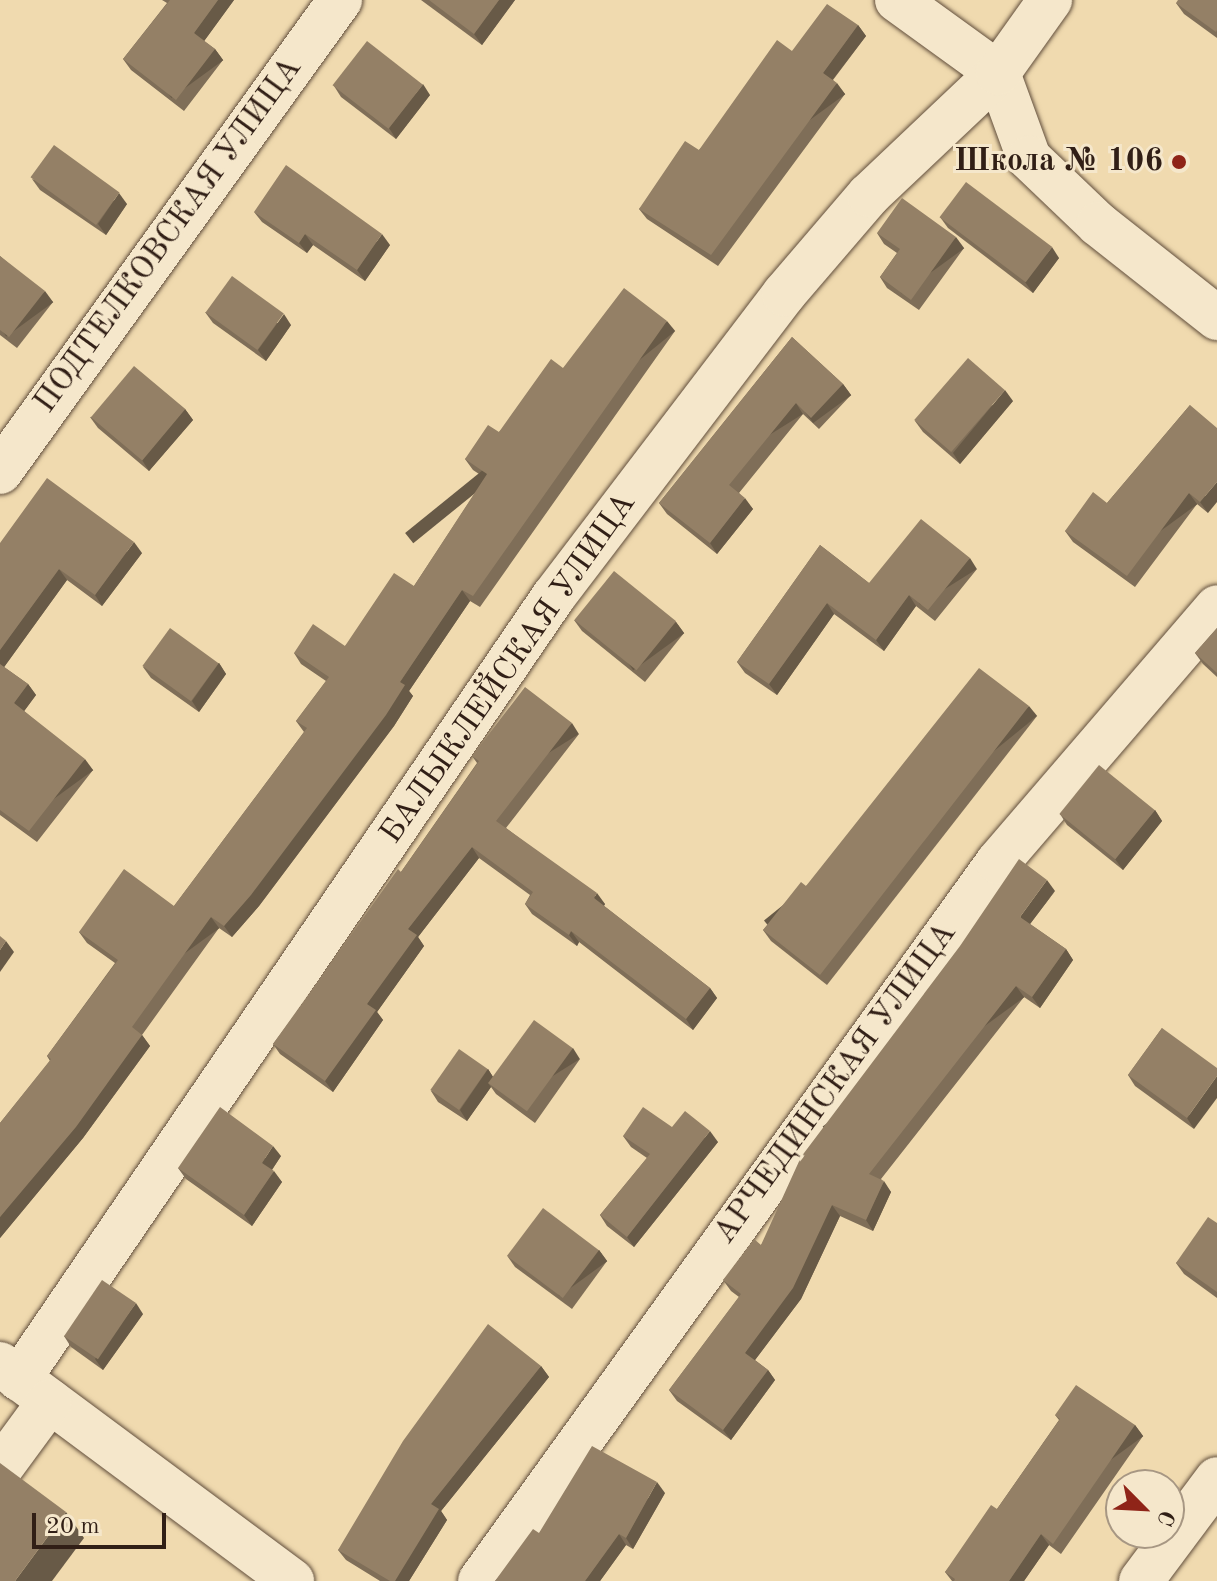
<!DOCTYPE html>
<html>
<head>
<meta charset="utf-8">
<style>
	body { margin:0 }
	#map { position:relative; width:1217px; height:1581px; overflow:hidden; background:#f0daaf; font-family:"Old Standard TT",serif }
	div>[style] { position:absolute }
	.roads { filter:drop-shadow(0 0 2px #614e3c) drop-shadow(0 0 2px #614e3c) }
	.minor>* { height:44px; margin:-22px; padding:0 22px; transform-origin:22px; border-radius:22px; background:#f5e7cb }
	.wall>* { inset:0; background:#7f6e58 }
	.shaded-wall>* { inset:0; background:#685a47; transform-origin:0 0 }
	.building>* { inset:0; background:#948066; transform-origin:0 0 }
	.dots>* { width:22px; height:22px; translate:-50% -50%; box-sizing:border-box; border:4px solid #f5e7cb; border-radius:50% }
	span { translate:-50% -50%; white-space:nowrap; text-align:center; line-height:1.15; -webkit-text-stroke:6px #f5e7cb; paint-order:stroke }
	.poi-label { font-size:32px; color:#311f16; font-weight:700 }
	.right { translate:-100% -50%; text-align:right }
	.street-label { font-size:32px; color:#311f16 }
	.north { position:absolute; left:1105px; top:1469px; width:80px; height:80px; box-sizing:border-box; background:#f5e7cb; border:2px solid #a79783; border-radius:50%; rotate:114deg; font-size:22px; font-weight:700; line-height:32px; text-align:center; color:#311f16 }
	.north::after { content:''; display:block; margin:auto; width:28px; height:36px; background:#8f2418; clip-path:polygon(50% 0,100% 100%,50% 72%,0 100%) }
	.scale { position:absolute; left:32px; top:1513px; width:134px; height:36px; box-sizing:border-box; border:4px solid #311f16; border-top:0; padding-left:10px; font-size:24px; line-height:28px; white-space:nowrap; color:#311f16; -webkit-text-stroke:6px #f5e7cb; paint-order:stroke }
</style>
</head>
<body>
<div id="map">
	<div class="roads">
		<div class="minor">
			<div style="left:897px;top:0;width:125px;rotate:35.9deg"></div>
			<div style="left:998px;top:73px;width:90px;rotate:70deg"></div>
			<div style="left:1029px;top:158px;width:95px;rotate:43.7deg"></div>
			<div style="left:1098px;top:224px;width:152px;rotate:38.3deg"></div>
			<div style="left:0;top:472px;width:582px;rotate:-54.23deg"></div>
			<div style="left:0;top:1364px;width:364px;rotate:36.6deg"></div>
			<div style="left:19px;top:1379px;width:948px;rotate:-55.66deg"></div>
			<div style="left:554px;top:596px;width:380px;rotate:-52.7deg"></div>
			<div style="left:784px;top:294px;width:130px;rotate:-49.4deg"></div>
			<div style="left:869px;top:195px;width:178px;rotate:-43.4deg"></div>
			<div style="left:998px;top:73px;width:90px;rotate:-54.5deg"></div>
			<div style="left:0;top:1469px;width:84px;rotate:-53.7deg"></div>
			<div style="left:480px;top:1581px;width:886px;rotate:-54.23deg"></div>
			<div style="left:998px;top:862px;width:336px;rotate:-49.3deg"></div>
			<div style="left:1141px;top:1581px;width:127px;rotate:-53.3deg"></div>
		</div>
	</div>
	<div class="wall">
		<div style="clip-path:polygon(162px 0,234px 0,204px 41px,215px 49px,223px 60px,184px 111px,131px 70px,123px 59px,167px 3px)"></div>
		<div style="clip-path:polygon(421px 0,515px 0,482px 45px)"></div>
		<div style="clip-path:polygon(1217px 0,1217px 38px,1184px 14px,1176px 3px)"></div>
		<div style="clip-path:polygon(858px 25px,866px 36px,833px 80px,845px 94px,718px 266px,647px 219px,639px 209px,699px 150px,792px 51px)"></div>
		<div style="clip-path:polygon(334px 86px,430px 95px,396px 139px,341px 97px)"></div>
		<div style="clip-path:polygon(32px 179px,127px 204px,106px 235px,40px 190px)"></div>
		<div style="clip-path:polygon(254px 212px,390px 245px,365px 281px,313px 245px,307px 253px,262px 222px)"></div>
		<div style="clip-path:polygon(940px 217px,1059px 258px,1033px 293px,948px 228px)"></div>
		<div style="clip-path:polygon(877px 233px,964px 248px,919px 310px,887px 288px,880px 277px,897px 253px,884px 244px)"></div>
		<div style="clip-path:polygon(0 256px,53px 302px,17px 348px,0 335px)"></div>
		<div style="clip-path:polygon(205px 312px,291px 325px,266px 361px,213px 323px)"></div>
		<div style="clip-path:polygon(675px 331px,480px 607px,470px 601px,409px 691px,413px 696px,394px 726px,259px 906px,232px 937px,219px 928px,142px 1035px,150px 1046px,83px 1138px,0 1238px,0 1123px,50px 1061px,47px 1056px,115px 963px,87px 943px,79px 932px,174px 906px,304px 732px,296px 721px,326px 681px,301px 664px,294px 653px,345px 646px,414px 586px,485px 478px,473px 470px,465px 459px,499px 432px,563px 368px)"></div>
		<div style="clip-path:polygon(792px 337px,843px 384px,851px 395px,819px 429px,803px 414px,739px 493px,753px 509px,717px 554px,667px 514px,659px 503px)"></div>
		<div style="clip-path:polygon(1013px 401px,960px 464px,923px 432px,915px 421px)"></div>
		<div style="clip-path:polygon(1190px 405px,1208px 513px,1197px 504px,1135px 587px,1073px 542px,1065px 531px,1107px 503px)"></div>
		<div style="clip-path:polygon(185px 409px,193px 420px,149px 471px,98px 428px,90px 417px)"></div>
		<div style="clip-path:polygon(0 543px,142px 553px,102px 606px,67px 580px,4px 667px,28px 684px,36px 695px,24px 711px,93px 770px,37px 842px,0 815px)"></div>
		<div style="clip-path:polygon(820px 545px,869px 583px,977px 569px,935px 621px,916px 606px,884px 651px,834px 614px,777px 695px,745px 673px,737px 662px)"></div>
		<div style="clip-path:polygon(574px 620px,676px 622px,684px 633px,645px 682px,582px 631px)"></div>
		<div style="clip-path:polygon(1217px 628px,1217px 677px,1203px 664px,1195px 653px)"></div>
		<div style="clip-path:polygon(219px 663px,226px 674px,199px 712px,151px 678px,143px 667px)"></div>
		<div style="clip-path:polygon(1037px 716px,827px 985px,771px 941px,763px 930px,806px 886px)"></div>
		<div style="clip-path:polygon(579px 734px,506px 828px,605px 904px,604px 906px,710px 988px,717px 998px,693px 1030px,579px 942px,577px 946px,532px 914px,525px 904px,530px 895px,479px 858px,418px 937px,424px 946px,377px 1012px,383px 1020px,333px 1092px,280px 1054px,273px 1044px,401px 872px,477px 763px,472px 756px)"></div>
		<div style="clip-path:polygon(1155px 810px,1162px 821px,1123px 870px,1067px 825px,1060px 814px)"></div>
		<div style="clip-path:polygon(1055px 891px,1030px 924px,1066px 949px,1073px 960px,1040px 1008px,1024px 997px,881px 1179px,891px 1192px,873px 1231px,840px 1216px,801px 1299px,755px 1360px,768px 1370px,775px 1380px,731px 1440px,677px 1401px,669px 1390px,739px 1297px,731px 1291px,723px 1280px,761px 1245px)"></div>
		<div style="clip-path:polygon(1162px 1028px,1194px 1129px,1135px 1086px,1128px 1075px)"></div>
		<div style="clip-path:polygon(580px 1059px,535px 1123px,496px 1094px,491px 1087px,467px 1121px,438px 1102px,431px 1091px,488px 1069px,493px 1077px)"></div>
		<div style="clip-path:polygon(672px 1127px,718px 1142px,634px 1247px,607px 1226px,600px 1215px,647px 1158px,631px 1147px,623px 1136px)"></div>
		<div style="clip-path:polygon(281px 1156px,272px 1170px,282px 1182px,252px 1226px,186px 1179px,178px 1168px)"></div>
		<div style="clip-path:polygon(1217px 1223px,1217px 1298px,1184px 1274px,1176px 1263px)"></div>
		<div style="clip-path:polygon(599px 1250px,607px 1261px,572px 1309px,515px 1267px,508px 1257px)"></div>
		<div style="clip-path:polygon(143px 1314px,103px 1370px,71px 1347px,64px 1336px)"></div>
		<div style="clip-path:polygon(541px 1366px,549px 1377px,441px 1511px,447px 1520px,409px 1581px,380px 1581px,346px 1560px,338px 1550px)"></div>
		<div style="clip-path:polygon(1055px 1415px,1135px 1425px,1143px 1436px,1061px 1554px,1049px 1545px,1024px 1581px,952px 1581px,945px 1572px,997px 1509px,1059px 1420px)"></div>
		<div style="clip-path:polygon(665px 1493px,633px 1549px,626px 1545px,600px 1581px,495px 1581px,539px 1533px)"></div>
	</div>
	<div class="shaded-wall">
		<div style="clip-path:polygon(218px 0,234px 0,202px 44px,194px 33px)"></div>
		<div style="clip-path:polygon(499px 0,515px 0,482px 45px,474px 34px)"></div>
		<div style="clip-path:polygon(858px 25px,866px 36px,830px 83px,823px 73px)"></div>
		<div style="left:215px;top:49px;width:14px;height:64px;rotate:54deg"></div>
		<div style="left:837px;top:83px;width:14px;height:213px;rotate:54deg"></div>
		<div style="clip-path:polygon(423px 84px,430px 95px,396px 139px,389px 128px)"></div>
		<div style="clip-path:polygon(119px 193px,127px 204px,106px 235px,98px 224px)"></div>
		<div style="clip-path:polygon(305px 234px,313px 245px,307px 253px,299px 243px)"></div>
		<div style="clip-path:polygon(382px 234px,390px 245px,365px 281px,357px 270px)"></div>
		<div style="left:956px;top:237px;width:14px;height:77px;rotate:54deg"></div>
		<div style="clip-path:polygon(1052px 247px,1059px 258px,1033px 293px,1025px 282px)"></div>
		<div style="left:45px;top:291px;width:14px;height:58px;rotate:54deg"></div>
		<div style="clip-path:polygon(284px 314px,291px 325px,266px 361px,258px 350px)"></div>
		<div style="left:667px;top:321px;width:13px;height:337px;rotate:51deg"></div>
		<div style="left:843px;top:384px;width:14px;height:47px;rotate:54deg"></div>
		<div style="clip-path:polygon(1005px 390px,1013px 401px,960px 464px,953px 453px)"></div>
		<div style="left:796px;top:403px;width:13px;height:106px;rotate:58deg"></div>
		<div style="clip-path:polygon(185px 409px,193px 420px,149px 471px,142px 460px)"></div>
		<div style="clip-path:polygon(1217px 482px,1217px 502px,1208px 513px,1200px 502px)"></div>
		<div style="left:1189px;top:493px;width:14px;height:104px;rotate:54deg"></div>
		<div style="clip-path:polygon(745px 498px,753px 509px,717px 554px,710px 543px)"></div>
		<div style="clip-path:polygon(134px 542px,142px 553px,102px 606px,95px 595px)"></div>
		<div style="left:970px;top:558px;width:13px;height:67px;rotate:58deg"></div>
		<div style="clip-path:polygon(59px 569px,67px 580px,2px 670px,0 668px,0 650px)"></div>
		<div style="clip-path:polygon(462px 590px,470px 601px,409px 691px,413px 696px,394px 726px,259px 906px,232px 937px,224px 926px,400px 682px)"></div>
		<div style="clip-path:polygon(909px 595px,916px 606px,884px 651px,876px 640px)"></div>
		<div style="clip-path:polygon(827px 603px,834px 614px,777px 695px,769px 684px)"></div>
		<div style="left:676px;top:622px;width:14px;height:63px;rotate:54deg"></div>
		<div style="clip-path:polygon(219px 663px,226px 674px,199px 712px,192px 701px)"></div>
		<div style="clip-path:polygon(28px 684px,36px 695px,22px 714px,14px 703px)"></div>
		<div style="left:1029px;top:706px;width:13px;height:341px;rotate:51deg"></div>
		<div style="left:572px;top:723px;width:13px;height:124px;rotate:58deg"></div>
		<div style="left:85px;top:759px;width:14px;height:91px;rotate:54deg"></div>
		<div style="clip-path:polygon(1155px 810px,1162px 821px,1123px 870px,1115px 859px)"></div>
		<div style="clip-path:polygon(472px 847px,479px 858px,418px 937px,424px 946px,377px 1012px,383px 1020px,333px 1092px,325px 1081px,408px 929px)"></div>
		<div style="clip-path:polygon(1047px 880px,1055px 891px,1027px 928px,1020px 917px)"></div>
		<div style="clip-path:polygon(597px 893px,605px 904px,602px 909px,594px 898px)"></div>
		<div style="left:211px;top:917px;width:14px;height:135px;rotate:54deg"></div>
		<div style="clip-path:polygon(571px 931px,579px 942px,577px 946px,569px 935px)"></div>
		<div style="clip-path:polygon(6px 941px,14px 952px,0 972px,0 950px)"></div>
		<div style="clip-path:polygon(1066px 949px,1073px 960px,1040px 1008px,1032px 997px)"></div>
		<div style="left:1016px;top:986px;width:14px;height:239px;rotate:54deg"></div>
		<div style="clip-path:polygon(710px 988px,717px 998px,693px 1030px,686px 1019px)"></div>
		<div style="clip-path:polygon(142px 1035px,150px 1046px,83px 1138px,0 1238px,0 1217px)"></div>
		<div style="left:573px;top:1048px;width:13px;height:78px;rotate:58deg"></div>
		<div style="clip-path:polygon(488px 1069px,495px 1080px,488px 1083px,491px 1087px,467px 1121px,460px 1110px)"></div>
		<div style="clip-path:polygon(1217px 1076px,1217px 1098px,1194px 1129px,1187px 1118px)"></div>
		<div style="clip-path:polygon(710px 1131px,718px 1142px,634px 1247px,627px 1237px)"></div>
		<div style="clip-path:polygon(273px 1146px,281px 1156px,269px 1174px,262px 1163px)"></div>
		<div style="clip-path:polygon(274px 1171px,282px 1182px,252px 1226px,244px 1215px)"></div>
		<div style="clip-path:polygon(884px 1181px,891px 1192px,873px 1231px,866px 1220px)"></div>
		<div style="clip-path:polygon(832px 1205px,840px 1216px,801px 1299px,752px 1364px,745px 1353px)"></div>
		<div style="left:599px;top:1250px;width:14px;height:59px;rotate:54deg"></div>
		<div style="clip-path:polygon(136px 1303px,143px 1314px,103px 1370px,95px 1359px)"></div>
		<div style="clip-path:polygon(541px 1366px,549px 1377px,441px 1511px,447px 1520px,409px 1581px,395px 1581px,431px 1504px)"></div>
		<div style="clip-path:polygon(768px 1370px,775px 1380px,731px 1440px,723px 1430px)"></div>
		<div style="left:1135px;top:1425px;width:14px;height:145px;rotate:54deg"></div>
		<div style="clip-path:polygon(657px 1482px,665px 1493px,633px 1549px,626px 1538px)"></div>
		<div style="clip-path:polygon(66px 1512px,84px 1538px,52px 1581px,15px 1581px)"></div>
		<div style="clip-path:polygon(619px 1534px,626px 1545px,600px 1581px,585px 1581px)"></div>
		<div style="clip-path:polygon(1041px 1534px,1049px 1545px,1024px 1581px,1009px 1581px)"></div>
	</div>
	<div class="building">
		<div style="clip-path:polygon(170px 0,218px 0,194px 33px,215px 49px,176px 100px,123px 59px)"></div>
		<div style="clip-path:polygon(429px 0,499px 0,474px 34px)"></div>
		<div style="clip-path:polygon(1178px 0,1217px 0,1217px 30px,1216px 32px,1176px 3px)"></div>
		<div style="clip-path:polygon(827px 4px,858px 25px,823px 73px,837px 83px,711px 255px,639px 209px,685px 141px,699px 150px,777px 40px,792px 51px)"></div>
		<div style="left:367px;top:41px;width:71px;height:56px;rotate:38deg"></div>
		<div style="left:54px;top:145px;width:81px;height:40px;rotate:36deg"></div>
		<div style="clip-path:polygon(286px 165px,382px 234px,357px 270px,305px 234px,299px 243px,254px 212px)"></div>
		<div style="left:966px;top:182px;width:108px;height:44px;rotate:37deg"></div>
		<div style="clip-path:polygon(902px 198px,956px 237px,911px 300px,880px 277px,900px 249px,877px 233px)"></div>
		<div style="clip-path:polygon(0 256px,45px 291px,9px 337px,0 330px)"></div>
		<div style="left:232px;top:276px;width:64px;height:45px;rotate:36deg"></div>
		<div style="clip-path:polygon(624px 288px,667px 321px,473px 596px,462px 590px,400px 682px,405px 685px,386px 715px,251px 895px,224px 926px,211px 917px,132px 1027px,142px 1035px,76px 1127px,0 1217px,0 1123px,51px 1059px,47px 1056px,118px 960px,79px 932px,124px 869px,174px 906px,307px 728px,296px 721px,329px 677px,294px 653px,313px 624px,345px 646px,394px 573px,414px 586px,487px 474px,465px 459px,488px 425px,499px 432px,551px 359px,563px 368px)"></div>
		<div style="clip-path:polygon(792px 337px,843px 384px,811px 418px,796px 403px,729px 485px,745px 498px,710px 543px,659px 503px)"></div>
		<div style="left:968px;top:358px;width:49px;height:82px;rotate:41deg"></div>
		<div style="left:134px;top:366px;width:67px;height:67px;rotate:40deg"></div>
		<div style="clip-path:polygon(1190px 405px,1217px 428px,1217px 482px,1200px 502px,1189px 493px,1127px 576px,1065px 531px,1093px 492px,1107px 503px)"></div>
		<div style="clip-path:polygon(47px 478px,134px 542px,95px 595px,59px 569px,0 650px,0 543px)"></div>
		<div style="clip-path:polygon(921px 519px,970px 558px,928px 610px,909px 595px,876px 640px,827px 603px,769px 684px,737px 662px,820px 545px,869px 583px)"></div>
		<div style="left:614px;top:571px;width:80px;height:63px;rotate:39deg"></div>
		<div style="left:170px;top:628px;width:60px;height:47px;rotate:36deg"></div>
		<div style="clip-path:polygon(1217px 628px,1217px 673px,1195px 653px)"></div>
		<div style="clip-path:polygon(0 664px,28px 684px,14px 703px,85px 759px,29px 831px,0 810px)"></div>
		<div style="clip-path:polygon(979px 668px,1029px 706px,820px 975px,763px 930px,801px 882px,806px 886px)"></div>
		<div style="clip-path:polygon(525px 687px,572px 723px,496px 821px,597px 893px,594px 898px,710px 988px,686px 1019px,571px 931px,569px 935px,525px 904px,533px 892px,472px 847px,408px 929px,417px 935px,367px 1004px,376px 1010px,325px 1081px,273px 1044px,398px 869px,401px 872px,479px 761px,472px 756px)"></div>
		<div style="left:1099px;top:765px;width:72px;height:63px;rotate:39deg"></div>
		<div style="clip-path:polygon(1019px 859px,1047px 880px,1020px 917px,1066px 949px,1032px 997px,1016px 986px,869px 1174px,884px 1181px,866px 1220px,832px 1205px,793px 1288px,745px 1353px,768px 1370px,723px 1430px,669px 1390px,741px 1294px,723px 1280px,754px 1239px,761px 1245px,801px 1157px,960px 946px)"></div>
		<div style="clip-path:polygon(0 936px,6px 941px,0 950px)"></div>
		<div style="left:534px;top:1020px;width:48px;height:78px;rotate:36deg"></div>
		<div style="clip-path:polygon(1162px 1028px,1217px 1068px,1217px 1076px,1187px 1118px,1128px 1075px)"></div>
		<div style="left:459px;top:1049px;width:35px;height:50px;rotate:35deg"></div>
		<div style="clip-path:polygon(220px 1107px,273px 1146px,262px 1163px,274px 1171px,244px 1215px,178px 1168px)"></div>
		<div style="clip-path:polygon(643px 1107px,672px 1127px,685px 1111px,710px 1131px,627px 1237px,600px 1215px,650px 1154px,623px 1136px)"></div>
		<div style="left:543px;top:1208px;width:70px;height:60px;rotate:37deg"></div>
		<div style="clip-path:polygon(1208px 1217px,1217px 1223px,1217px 1292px,1176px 1263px)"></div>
		<div style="left:102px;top:1280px;width:41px;height:68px;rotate:34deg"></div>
		<div style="clip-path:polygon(488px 1324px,541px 1366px,431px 1504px,439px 1509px,395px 1581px,390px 1581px,338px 1550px,403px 1441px)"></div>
		<div style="clip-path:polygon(1076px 1385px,1135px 1425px,1053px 1544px,1041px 1534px,1009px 1581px,954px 1581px,955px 1579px,945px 1572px,991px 1505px,997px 1509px,1060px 1419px,1055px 1415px)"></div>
		<div style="clip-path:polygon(592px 1446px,657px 1482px,626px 1538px,619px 1534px,585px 1581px,495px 1581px,533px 1529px,539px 1533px)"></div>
		<div style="clip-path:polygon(0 1463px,66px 1512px,15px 1581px,0 1581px)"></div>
	</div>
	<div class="dots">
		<div style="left:1179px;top:162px;background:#8f2418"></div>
	</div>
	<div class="poi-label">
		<span class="right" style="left:1163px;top:162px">Школа № 106</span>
	</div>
	<div class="street-label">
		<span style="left:169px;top:236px;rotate:-54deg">ПОДТЕЛКОВСКАЯ УЛИЦА</span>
		<span style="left:509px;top:669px;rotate:-55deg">БАЛЫКЛЕЙСКАЯ УЛИЦА</span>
		<span style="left:836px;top:1084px;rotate:-54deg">АРЧЕДИНСКАЯ УЛИЦА</span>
	</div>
	<div class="north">С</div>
	<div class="scale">20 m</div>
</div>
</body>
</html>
